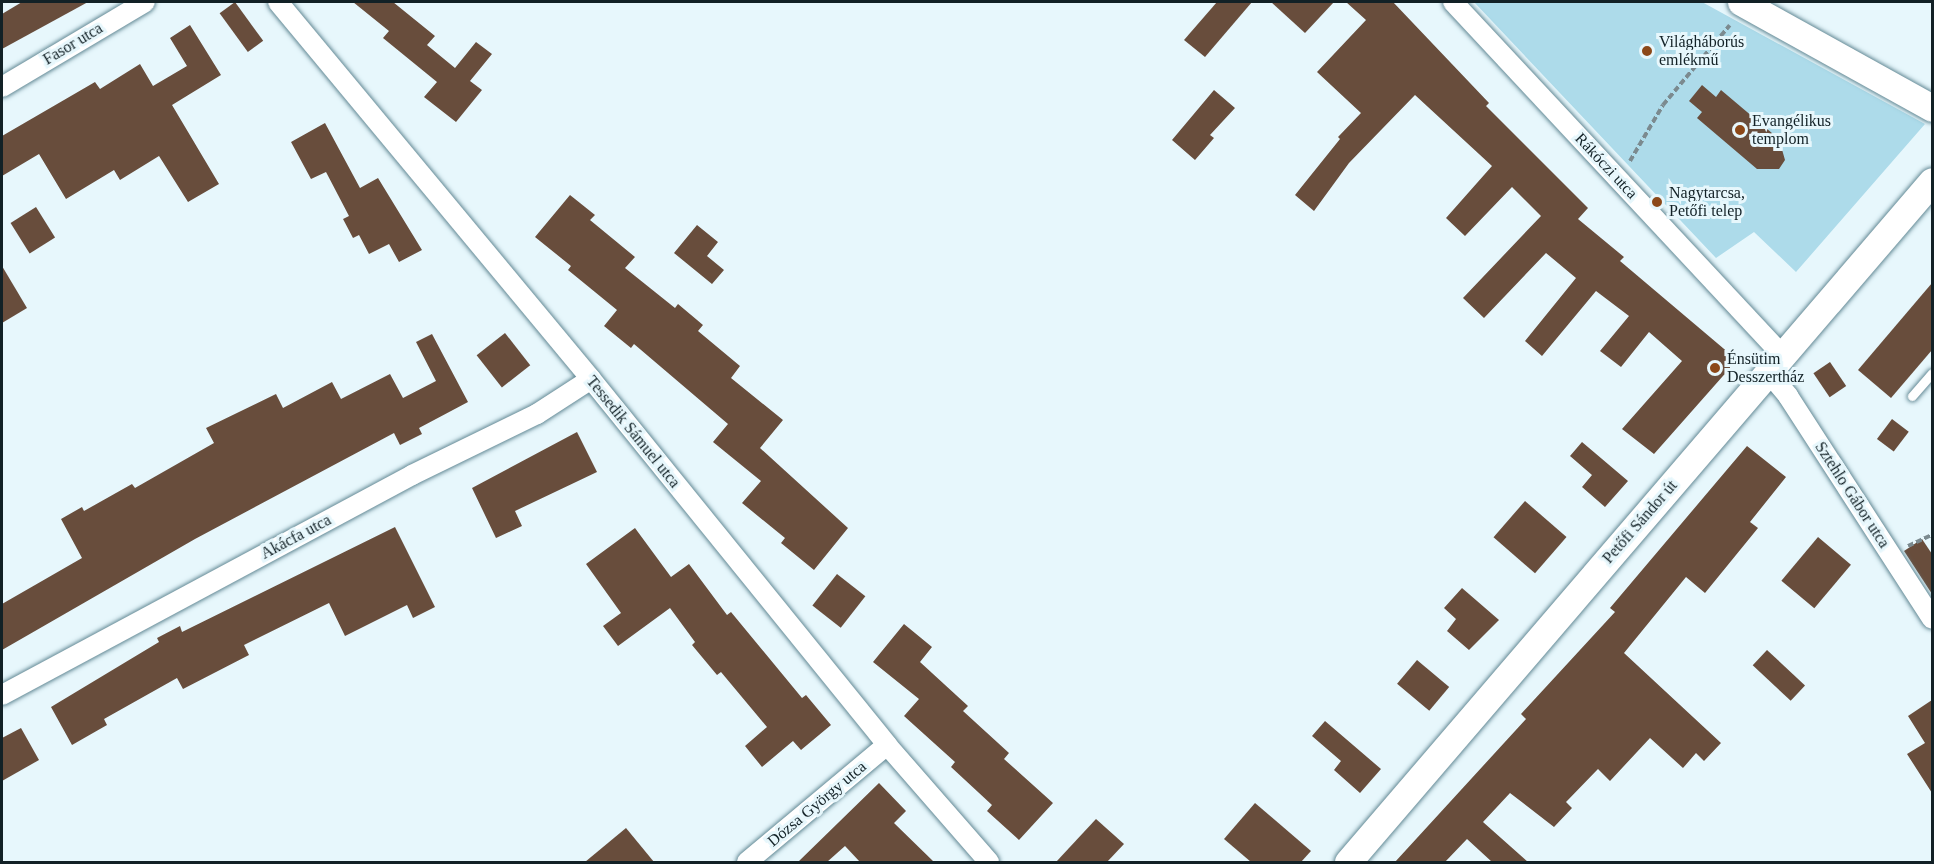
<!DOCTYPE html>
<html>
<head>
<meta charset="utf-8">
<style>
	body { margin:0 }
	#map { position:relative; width:1934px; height:864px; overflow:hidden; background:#e7f7fc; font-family:"Times New Roman",serif }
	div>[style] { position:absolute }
	.green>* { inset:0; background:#addbea }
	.building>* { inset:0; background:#684d3c; transform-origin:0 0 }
	.path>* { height:4px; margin-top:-2px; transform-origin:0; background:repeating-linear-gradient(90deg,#7b8a8f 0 6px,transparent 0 9px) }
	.roads { filter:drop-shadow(0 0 2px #638995) drop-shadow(0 0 2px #638995) }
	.service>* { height:9px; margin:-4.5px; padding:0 4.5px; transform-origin:4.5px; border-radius:4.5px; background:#fff }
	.minor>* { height:20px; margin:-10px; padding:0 10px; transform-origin:10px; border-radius:10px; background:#fff }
	.secondary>* { height:27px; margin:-13.5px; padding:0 13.5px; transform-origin:13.5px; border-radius:13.5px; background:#fff }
	.dots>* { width:16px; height:16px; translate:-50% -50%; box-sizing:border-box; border:3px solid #e7f7fc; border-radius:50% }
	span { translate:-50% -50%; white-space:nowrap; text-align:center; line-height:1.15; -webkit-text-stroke:6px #e7f7fc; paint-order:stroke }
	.poi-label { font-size:16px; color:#122126 }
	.left { translate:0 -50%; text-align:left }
	.street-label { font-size:16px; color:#122126 }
	.frame { position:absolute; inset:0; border:3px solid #122126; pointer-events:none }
</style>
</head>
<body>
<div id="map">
	<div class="green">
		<div style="clip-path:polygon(1474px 2px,1702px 2px,1925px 124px,1796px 272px,1754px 232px,1716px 258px)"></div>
	</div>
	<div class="building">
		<div style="clip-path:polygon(22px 2px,88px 2px,2px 49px,2px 14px)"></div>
		<div style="left:235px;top:2px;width:48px;height:19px;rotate:54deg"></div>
		<div style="clip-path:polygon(353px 2px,393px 2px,435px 36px,427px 45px,455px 68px,476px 42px,492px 54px,470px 81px,482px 90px,456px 122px,424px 97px,437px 82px,383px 38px,389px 31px)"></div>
		<div style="clip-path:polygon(1217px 2px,1252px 2px,1205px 57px,1184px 40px)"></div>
		<div style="clip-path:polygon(1271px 2px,1334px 2px,1305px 33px)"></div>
		<div style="clip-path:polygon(1346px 2px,1393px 2px,1489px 103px,1486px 106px,1588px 208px,1578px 219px,1624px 257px,1620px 261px,1730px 354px,1730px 368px,1654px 454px,1622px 429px,1682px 361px,1649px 332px,1621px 367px,1600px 351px,1629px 316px,1596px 291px,1542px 356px,1525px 341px,1576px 278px,1546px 253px,1484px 318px,1463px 298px,1541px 216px,1512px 187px,1465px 236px,1446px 218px,1492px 166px,1415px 95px,1349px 163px,1314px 211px,1295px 195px,1340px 139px,1338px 137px,1361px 113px,1317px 72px,1366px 20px)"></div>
		<div style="clip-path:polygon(190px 25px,221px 75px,172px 105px,219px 184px,188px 202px,159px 156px,120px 180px,114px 170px,66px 199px,39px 154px,2px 176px,2px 136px,95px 82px,100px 89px,140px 64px,153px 86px,187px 66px,170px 38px)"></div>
		<div style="clip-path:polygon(1702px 85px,1716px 97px,1721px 90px,1779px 139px,1785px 160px,1779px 169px,1757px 169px,1697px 118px,1702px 112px,1689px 101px)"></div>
		<div style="clip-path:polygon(1214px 90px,1235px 108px,1210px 135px,1214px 138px,1195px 160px,1172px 140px)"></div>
		<div style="clip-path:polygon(325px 123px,360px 188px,378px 178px,422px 250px,399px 262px,389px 244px,369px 254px,359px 235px,353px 238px,343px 219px,349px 216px,326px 172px,311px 179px,291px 142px)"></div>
		<div style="clip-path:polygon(570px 195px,595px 215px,590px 220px,635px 257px,625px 268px,675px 308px,678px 304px,703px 325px,698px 331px,740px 366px,731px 378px,783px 420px,760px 448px,848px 528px,814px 570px,781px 543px,785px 538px,742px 503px,761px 481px,713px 442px,728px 424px,634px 344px,631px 348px,604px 326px,617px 310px,568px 270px,571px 266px,535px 237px)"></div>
		<div style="left:36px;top:207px;width:36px;height:30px;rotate:58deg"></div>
		<div style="clip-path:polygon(697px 225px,718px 242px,707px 256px,724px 270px,712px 284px,674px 253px)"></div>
		<div style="clip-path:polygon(2px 266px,27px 308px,2px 323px)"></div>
		<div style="clip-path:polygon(1932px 283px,1932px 350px,1891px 398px,1858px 370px)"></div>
		<div style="left:505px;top:333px;width:41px;height:36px;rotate:52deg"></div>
		<div style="clip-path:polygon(432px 334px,468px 402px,419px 428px,422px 434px,400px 445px,394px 433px,195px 539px,2px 650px,2px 604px,82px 558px,61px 519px,82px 507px,84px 511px,132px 484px,135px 488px,214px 443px,206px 428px,276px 394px,283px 408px,332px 382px,341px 399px,390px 374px,403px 398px,436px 381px,416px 342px)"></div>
		<div style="left:1830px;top:362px;width:29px;height:20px;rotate:56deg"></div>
		<div style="left:1892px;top:419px;width:21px;height:25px;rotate:37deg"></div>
		<div style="clip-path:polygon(577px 432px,597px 472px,515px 511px,522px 526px,496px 538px,472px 488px)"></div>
		<div style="clip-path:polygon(1582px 442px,1628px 481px,1605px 507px,1582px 487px,1592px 475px,1570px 456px)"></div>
		<div style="clip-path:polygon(1747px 446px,1786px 477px,1750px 522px,1758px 528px,1705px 593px,1686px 577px,1624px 653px,1721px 743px,1704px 761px,1696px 753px,1683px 768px,1650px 738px,1610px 781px,1598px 769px,1566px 802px,1572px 808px,1554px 827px,1510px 793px,1483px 822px,1528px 862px,1492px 862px,1467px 839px,1445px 862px,1395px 862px,1526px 719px,1521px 714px,1615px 612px,1610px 608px)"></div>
		<div style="left:1525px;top:501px;width:55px;height:48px;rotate:41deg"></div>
		<div style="clip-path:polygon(395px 527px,435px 607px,413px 618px,407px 605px,345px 636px,329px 603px,244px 645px,249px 655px,183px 689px,177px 678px,104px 719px,107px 725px,72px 745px,51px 707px,159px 642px,157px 638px,180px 626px,182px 632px)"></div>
		<div style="clip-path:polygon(635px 528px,671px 577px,689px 564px,727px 615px,731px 612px,802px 698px,806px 695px,831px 725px,801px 750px,793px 741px,762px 767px,745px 746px,767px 727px,721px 672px,717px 675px,692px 645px,695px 642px,670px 608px,618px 646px,603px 626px,621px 613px,586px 564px)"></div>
		<div style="left:1818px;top:537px;width:43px;height:57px;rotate:40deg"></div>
		<div style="clip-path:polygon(1922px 539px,1932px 554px,1932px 594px,1904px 551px)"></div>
		<div style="left:837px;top:574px;width:36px;height:40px;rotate:38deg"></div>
		<div style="clip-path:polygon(1462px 588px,1499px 620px,1469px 650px,1447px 631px,1456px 619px,1444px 608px)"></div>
		<div style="clip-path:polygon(904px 624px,932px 647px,920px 662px,968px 706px,963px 711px,1009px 753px,1004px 759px,1053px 803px,1019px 840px,987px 811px,992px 805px,951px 767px,955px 762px,904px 716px,919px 699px,873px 662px)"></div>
		<div style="left:1767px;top:650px;width:52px;height:21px;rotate:43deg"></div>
		<div style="left:1417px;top:660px;width:42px;height:31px;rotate:40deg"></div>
		<div style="clip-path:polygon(1932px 700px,1932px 793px,1907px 754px,1925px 743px,1908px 716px)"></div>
		<div style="clip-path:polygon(1325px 721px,1381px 769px,1360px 793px,1334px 770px,1341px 761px,1312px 736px)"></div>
		<div style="clip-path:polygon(21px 728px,39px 760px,2px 781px,2px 738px)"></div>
		<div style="clip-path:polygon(879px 783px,906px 811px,894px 823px,934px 862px,860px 862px,845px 846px,827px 862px,798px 862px)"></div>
		<div style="clip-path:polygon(1255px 803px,1311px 851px,1301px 862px,1251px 862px,1224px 839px)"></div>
		<div style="clip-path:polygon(1096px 819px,1124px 844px,1107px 862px,1056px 862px)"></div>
		<div style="clip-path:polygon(626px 828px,654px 862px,585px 862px)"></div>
	</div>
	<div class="path">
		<div style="left:1630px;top:161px;width:65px;rotate:-59.5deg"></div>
		<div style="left:1663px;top:105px;width:104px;rotate:-50.1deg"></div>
		<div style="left:1908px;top:546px;width:26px;rotate:-25deg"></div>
	</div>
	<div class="roads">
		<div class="service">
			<div style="left:1912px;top:396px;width:30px;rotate:-49deg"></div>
		</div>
		<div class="minor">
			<div style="left:278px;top:2px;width:490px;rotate:50.3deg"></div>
			<div style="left:591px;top:379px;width:471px;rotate:51deg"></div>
			<div style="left:887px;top:745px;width:155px;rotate:48.9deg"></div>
			<div style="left:1453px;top:2px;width:484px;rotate:47deg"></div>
			<div style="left:2px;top:87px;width:166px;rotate:-30.7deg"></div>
			<div style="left:1769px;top:373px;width:30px;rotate:50deg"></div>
			<div style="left:1788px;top:396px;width:265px;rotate:57.1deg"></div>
			<div style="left:2px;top:695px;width:465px;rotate:-28.2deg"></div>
			<div style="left:412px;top:475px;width:139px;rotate:-26deg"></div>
			<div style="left:537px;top:414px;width:64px;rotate:-32.9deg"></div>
			<div style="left:747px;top:862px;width:182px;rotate:-39.9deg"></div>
		</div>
		<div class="secondary">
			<div style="left:1741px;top:2px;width:218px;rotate:29deg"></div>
			<div style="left:1348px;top:862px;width:897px;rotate:-49.38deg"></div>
		</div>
	</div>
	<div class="dots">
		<div style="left:1647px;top:51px;background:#8b4819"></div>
		<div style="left:1740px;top:130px;background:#8b4819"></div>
		<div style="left:1657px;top:202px;background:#8b4819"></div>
		<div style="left:1715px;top:368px;background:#8b4819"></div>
	</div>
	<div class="poi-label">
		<span class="left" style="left:1659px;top:51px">Világháborús<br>emlékmű</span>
		<span class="left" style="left:1752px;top:130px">Evangélikus<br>templom</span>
		<span class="left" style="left:1669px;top:202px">Nagytarcsa,<br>Petőfi telep</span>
		<span class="left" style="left:1727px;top:368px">Énsütim<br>Desszertház</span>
	</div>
	<div class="street-label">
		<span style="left:73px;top:44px;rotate:-31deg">Fasor utca</span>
		<span style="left:1606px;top:166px;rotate:47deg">Rákóczi utca</span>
		<span style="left:633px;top:432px;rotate:51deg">Tessedik Sámuel utca</span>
		<span style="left:1852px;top:495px;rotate:57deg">Sztehlo Gábor utca</span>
		<span style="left:1640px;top:522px;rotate:-49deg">Petőfi Sándor út</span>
		<span style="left:296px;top:537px;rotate:-28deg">Akácfa utca</span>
		<span style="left:817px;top:804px;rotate:-40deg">Dózsa György utca</span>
	</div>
	<div class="frame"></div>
</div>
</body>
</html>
